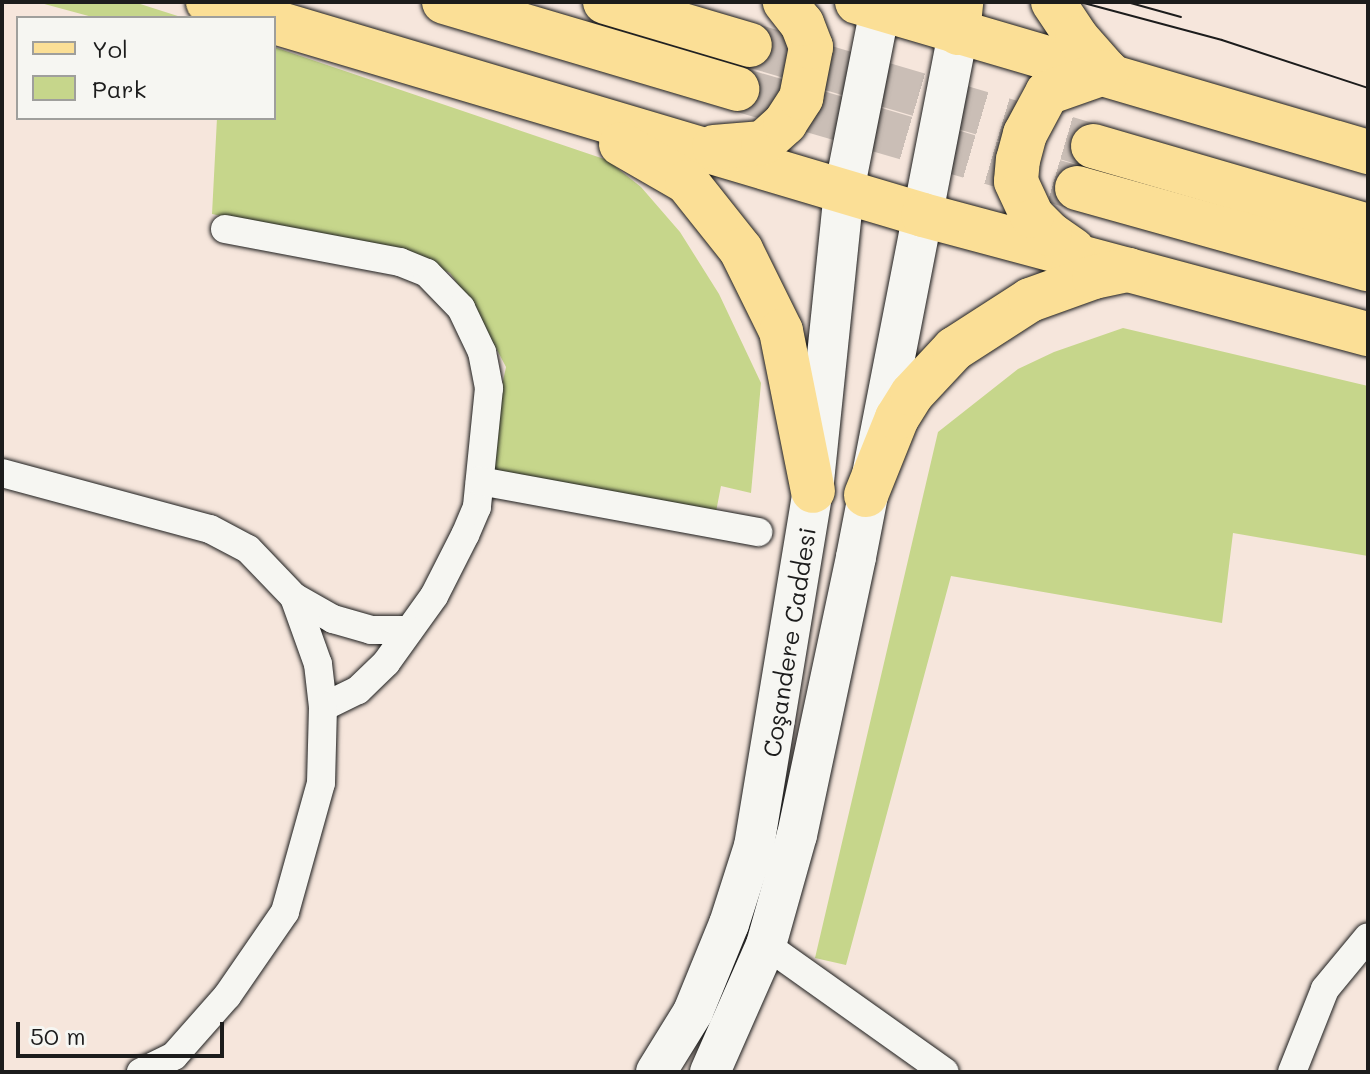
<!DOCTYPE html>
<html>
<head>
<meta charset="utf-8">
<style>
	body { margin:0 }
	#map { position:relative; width:1370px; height:1074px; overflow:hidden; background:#f6e6dc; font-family:Mali,sans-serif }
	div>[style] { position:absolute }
	.green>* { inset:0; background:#c6d68b }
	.trunk-tunnel>* { height:44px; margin-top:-22px; transform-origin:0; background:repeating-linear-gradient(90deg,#cabeb6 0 44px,transparent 0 66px) }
	.roads { filter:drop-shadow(0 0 2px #1c1c1c) drop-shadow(0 0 2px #1c1c1c) }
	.minor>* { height:28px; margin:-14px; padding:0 14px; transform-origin:14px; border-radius:14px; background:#f6f6f2 }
	.secondary>* { height:40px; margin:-20px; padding:0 20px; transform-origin:20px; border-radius:20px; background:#f6f6f2 }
	.primary>* { height:44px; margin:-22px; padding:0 22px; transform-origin:22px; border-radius:22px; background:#fbdf96 }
	.trunk>* { height:44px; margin:-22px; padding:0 22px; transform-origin:22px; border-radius:22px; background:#fbdf96 }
	.tram>* { height:2px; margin:-1px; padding:0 1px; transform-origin:1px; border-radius:1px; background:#1c1c1c }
	span { translate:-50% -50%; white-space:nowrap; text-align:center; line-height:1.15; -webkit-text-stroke:6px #f6f6f2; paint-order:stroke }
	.street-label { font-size:24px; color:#1c1c1c }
	.frame { position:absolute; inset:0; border:4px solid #1c1c1c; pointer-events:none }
	.legend { position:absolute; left:16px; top:16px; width:260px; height:104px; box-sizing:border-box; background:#f6f6f2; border:2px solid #9f9f9c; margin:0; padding:10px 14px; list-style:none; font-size:24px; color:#1c1c1c }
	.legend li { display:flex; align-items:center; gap:16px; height:40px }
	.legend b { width:40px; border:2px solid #9f9f9c }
	.scale { position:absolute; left:16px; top:1022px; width:208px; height:36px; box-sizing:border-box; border:4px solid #1c1c1c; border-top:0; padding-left:10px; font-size:24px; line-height:28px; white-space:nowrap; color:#1c1c1c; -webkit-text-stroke:6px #f6f6f2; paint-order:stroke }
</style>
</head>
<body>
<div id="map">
	<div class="green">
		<div style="clip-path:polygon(37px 2px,134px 2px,184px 18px,96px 18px)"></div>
		<div style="clip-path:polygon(274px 47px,607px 160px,641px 187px,680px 232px,719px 294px,761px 383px,751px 493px,721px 486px,715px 517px,483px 474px,506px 367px,476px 310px,450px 273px,407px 255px,212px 214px,217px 118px,274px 118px)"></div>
		<div style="clip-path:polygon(1123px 328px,1368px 386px,1368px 556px,1233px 533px,1222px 623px,951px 576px,846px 965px,815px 958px,938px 432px,1018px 369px,1054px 352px)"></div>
	</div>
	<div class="trunk-tunnel">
		<div style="left:750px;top:45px;width:358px;rotate:16.4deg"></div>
		<div style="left:737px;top:89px;width:354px;rotate:16.2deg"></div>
	</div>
	<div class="roads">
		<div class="minor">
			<div style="left:225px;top:229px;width:178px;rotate:10.7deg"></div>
			<div style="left:400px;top:262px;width:29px;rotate:22deg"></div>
			<div style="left:427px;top:273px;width:49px;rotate:45.8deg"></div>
			<div style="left:461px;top:308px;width:49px;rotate:64.5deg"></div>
			<div style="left:482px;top:352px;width:37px;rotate:79deg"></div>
			<div style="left:489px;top:388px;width:120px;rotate:95.8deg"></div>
			<div style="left:477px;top:507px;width:30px;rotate:113deg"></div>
			<div style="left:465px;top:535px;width:68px;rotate:116.9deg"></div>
			<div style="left:434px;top:596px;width:82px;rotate:125.6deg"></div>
			<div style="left:386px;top:663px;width:39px;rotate:136deg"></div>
			<div style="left:358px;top:690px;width:39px;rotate:154deg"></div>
			<div style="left:2px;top:473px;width:215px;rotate:15.1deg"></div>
			<div style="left:210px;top:529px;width:43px;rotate:27.8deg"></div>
			<div style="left:248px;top:549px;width:66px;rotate:46.2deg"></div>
			<div style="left:294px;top:597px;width:71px;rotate:70.3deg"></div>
			<div style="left:318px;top:664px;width:43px;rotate:83.4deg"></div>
			<div style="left:323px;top:707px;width:76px;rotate:91.5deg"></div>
			<div style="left:321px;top:783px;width:134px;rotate:105.6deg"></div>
			<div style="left:285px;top:912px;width:102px;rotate:124.6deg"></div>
			<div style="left:227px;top:996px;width:80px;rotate:131.5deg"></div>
			<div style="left:174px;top:1056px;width:37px;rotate:154deg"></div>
			<div style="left:480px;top:481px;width:283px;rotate:10.4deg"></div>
			<div style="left:294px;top:597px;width:45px;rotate:29.4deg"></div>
			<div style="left:333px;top:619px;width:40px;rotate:16deg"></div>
			<div style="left:371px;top:630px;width:38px"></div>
			<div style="left:766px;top:945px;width:219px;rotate:35.4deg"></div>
			<div style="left:1292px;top:1072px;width:89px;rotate:-68.3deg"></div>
			<div style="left:1325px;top:989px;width:67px;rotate:-50.4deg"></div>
		</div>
		<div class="secondary">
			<div style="left:656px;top:1072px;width:70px;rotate:-58.3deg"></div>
			<div style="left:693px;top:1012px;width:95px;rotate:-67.8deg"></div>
			<div style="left:729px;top:924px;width:82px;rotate:-72.2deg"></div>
			<div style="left:754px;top:846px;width:360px;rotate:-80.6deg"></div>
			<div style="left:813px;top:491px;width:302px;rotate:-84.1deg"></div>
			<div style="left:844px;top:191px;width:186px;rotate:-78.8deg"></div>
			<div style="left:710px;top:1072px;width:139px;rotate:-66.2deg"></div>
			<div style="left:766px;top:945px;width:114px;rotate:-74.3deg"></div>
			<div style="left:797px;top:835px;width:284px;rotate:-78deg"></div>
			<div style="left:856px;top:557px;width:534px;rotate:-78.98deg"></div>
		</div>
		<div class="primary">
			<div style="left:958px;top:33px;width:31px;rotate:-84deg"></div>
		</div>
		<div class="trunk">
			<div style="left:208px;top:2px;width:55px;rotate:16.8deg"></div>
			<div style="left:444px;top:2px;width:306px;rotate:16.5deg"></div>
			<div style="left:605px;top:2px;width:151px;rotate:16.5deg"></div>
			<div style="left:857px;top:2px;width:533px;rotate:16.36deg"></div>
			<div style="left:1053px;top:2px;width:43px;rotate:56.3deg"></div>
			<div style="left:1077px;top:38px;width:45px;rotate:48.6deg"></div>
			<div style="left:274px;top:22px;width:677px;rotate:16.56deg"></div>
			<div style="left:923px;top:215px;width:461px;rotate:15deg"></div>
			<div style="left:621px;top:144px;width:76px;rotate:29.9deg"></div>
			<div style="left:687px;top:182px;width:87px;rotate:51.5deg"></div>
			<div style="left:741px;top:250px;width:90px;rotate:63.7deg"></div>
			<div style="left:781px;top:331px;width:163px;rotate:78.7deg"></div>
			<div style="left:1093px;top:146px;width:286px;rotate:16.2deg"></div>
			<div style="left:714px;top:147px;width:49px;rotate:-4.7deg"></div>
			<div style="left:763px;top:143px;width:30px;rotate:-42deg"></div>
			<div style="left:785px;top:123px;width:30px;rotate:-57deg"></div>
			<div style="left:801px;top:98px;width:52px;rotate:-78.9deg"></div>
			<div style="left:811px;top:47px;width:25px;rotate:-111deg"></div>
			<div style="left:802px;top:24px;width:28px;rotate:-128deg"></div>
			<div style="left:1077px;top:188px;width:302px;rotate:15.6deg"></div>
			<div style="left:1073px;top:250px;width:28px;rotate:-145deg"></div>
			<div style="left:1050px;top:234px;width:25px;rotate:-135deg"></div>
			<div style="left:1032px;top:216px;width:38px;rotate:-115deg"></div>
			<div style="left:1016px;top:181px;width:21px;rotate:-85deg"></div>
			<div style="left:1018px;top:160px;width:27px;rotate:-75deg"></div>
			<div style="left:1025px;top:134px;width:47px;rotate:-61.8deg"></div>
			<div style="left:1047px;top:93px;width:64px;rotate:-19.3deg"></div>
			<div style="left:866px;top:495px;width:83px;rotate:-68.1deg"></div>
			<div style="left:897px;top:418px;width:28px;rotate:-58deg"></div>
			<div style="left:912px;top:394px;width:62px;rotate:-47deg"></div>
			<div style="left:954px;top:349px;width:90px;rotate:-32.8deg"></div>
			<div style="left:1030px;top:300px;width:68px;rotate:-19.8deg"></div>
			<div style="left:1094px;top:277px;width:35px;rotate:-12deg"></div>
		</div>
	</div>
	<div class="tram">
		<div style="left:1080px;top:2px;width:147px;rotate:15deg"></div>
		<div style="left:1222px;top:40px;width:154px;rotate:18.2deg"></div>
		<div style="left:1127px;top:2px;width:56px;rotate:15.5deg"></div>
	</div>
	<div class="street-label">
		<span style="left:789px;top:642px;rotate:-81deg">Coşandere Caddesi</span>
	</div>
	<div class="frame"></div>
	<ul class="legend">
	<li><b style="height:10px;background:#fbdf96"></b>Yol</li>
	<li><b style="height:22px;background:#c6d68b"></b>Park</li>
	</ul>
	<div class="scale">50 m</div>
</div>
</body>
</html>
